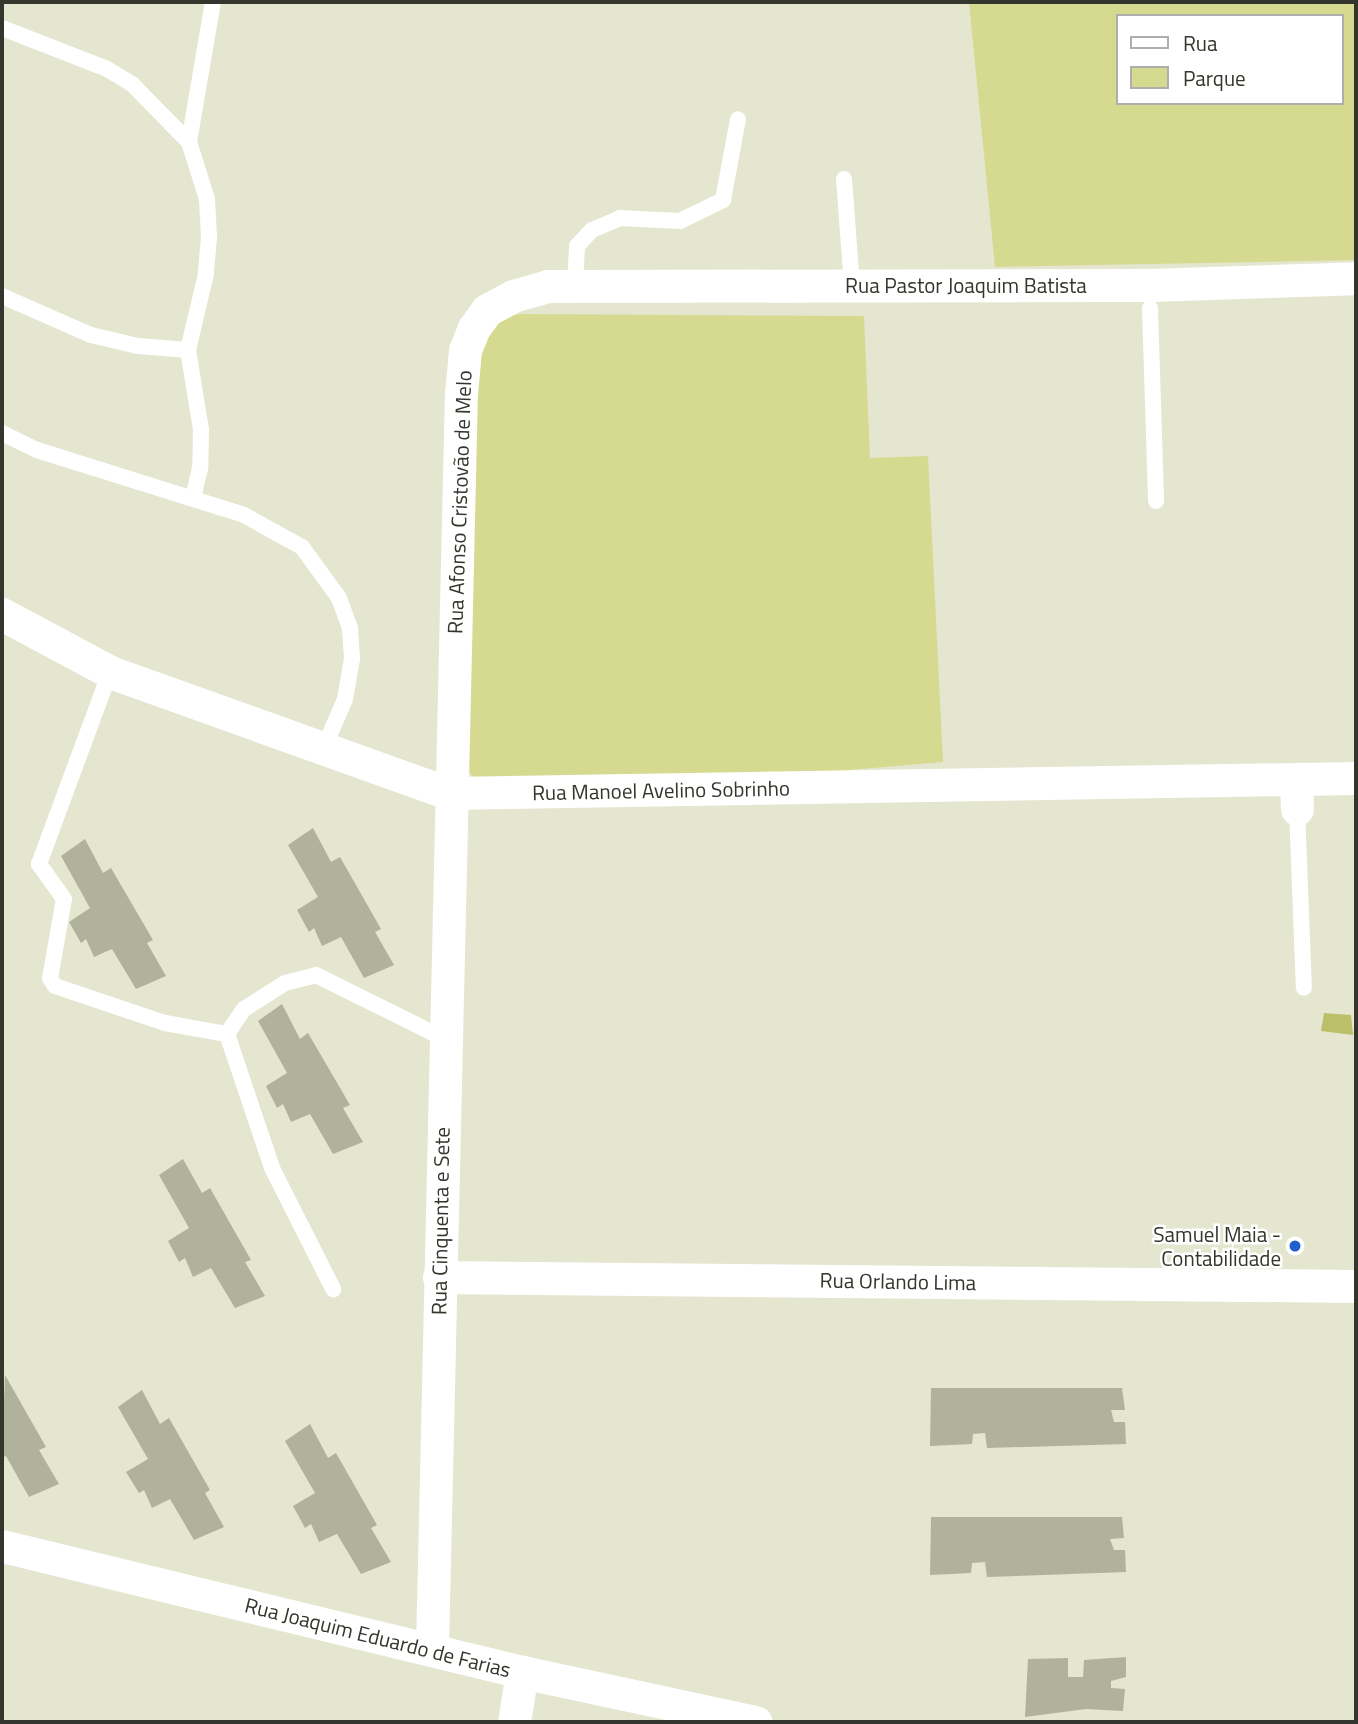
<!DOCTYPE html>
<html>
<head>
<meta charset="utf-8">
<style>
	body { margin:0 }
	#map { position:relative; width:1358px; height:1724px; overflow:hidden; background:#e4e6cf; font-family:"Titillium Web",sans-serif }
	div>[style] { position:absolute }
	.green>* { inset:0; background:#d6da91 }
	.water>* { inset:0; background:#bbbf68 }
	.building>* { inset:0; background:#b0b29c }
	.service>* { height:16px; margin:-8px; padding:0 8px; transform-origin:8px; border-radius:8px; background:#fff }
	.minor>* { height:33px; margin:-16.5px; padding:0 16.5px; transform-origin:16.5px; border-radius:16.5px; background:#fff }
	.dots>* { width:19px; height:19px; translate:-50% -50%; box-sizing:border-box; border:4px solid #fff; border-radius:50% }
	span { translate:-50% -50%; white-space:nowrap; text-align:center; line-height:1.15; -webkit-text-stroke:5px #fff; paint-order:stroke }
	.street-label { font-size:21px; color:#34352c }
	.poi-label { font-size:21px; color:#34352c }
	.right { translate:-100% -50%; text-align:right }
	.frame { position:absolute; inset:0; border:4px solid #34352c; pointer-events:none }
	.legend { position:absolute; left:1116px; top:14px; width:228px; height:91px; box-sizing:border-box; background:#fff; border:2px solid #aeaeab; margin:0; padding:9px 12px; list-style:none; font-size:21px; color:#34352c }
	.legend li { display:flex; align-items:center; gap:14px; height:35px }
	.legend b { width:35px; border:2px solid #aeaeab }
</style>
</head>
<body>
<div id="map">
	<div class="green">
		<div style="clip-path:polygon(evenodd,969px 2px,1356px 2px,1356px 260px,995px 267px,969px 2px,1118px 16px,1342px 16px,1342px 103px,1118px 103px,1118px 16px)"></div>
		<div style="clip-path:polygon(522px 314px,864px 316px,870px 458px,928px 456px,943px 762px,814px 773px,485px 783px,471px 775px,463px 758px,478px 341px,501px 316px)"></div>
	</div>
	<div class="water">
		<div style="clip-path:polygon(1324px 1013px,1351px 1015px,1353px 1035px,1321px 1031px)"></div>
	</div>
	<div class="building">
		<div style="clip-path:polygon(313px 828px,331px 862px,340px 857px,381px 929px,375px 932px,394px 965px,364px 978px,341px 937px,322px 946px,314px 928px,309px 932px,297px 910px,318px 897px,288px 845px)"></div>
		<div style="clip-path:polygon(85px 839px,103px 873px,111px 868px,153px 940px,147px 943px,166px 976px,136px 989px,112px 949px,94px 957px,86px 939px,81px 943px,69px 922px,90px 908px,61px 856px)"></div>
		<div style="clip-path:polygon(282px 1004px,300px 1039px,308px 1033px,350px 1105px,343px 1108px,363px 1142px,333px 1154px,310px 1114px,291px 1122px,283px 1104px,277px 1108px,266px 1086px,287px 1073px,258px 1021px)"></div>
		<div style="clip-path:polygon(183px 1159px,202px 1193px,210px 1188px,251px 1260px,245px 1262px,265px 1296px,235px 1308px,211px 1268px,193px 1277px,185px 1258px,179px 1262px,168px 1241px,189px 1228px,159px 1175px)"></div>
		<div style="clip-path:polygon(5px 1375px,46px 1447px,39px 1450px,59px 1484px,29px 1497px,6px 1456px,2px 1458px)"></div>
		<div style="clip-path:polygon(931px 1388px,1122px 1388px,1125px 1410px,1111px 1410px,1114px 1422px,1125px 1422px,1126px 1444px,987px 1448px,985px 1433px,973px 1434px,972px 1444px,930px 1446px)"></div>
		<div style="clip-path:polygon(142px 1390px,160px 1424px,169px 1418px,210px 1490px,205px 1493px,224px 1527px,194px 1540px,170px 1499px,152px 1508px,144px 1490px,139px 1493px,126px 1472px,148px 1459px,118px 1407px)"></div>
		<div style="clip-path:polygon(310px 1424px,328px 1458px,336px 1453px,377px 1525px,371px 1528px,391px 1562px,361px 1574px,337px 1534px,319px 1542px,311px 1524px,305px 1528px,293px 1506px,315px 1493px,285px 1441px)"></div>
		<div style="clip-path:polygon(931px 1517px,1122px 1517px,1124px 1538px,1110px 1539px,1114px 1550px,1125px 1550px,1126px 1572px,987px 1577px,985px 1562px,972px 1563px,971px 1573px,930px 1575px)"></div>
		<div style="clip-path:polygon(1126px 1657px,1126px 1677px,1111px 1681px,1111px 1688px,1125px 1689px,1123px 1711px,1086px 1709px,1025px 1717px,1028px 1659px,1068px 1658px,1068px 1677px,1083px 1677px,1084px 1660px)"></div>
	</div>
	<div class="service">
		<div style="left:2px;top:28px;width:113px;rotate:21.3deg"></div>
		<div style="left:107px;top:69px;width:29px;rotate:31deg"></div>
		<div style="left:132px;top:84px;width:81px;rotate:45.5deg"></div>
		<div style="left:189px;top:142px;width:60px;rotate:72.5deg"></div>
		<div style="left:207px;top:199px;width:38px;rotate:87deg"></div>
		<div style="left:209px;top:237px;width:37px;rotate:95deg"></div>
		<div style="left:206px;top:274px;width:78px;rotate:103.3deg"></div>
		<div style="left:189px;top:142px;width:142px;rotate:-80.3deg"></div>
		<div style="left:844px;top:179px;width:106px;rotate:85.7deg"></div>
		<div style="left:575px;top:285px;width:39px;rotate:-87deg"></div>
		<div style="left:577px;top:246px;width:22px;rotate:-47deg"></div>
		<div style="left:592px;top:230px;width:30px;rotate:-23deg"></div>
		<div style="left:620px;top:218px;width:60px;rotate:2.9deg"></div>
		<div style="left:680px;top:221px;width:48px;rotate:-26deg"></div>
		<div style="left:723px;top:200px;width:82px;rotate:-79.5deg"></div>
		<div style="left:2px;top:296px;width:97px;rotate:23.7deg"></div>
		<div style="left:91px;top:335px;width:48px;rotate:13.2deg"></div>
		<div style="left:138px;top:346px;width:50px;rotate:4.6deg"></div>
		<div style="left:188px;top:350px;width:80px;rotate:80.7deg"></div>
		<div style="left:201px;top:429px;width:39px;rotate:91deg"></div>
		<div style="left:200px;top:468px;width:31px;rotate:103deg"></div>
		<div style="left:1150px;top:308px;width:193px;rotate:88.2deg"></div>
		<div style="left:2px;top:433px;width:39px;rotate:26deg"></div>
		<div style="left:37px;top:450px;width:217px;rotate:17.4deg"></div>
		<div style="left:244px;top:515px;width:66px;rotate:28.9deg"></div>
		<div style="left:302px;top:547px;width:63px;rotate:54deg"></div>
		<div style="left:339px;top:598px;width:33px;rotate:70deg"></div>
		<div style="left:350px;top:629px;width:30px;rotate:86deg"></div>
		<div style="left:352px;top:659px;width:41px;rotate:99.9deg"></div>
		<div style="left:345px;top:699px;width:53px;rotate:113.2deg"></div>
		<div style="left:110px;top:672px;width:205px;rotate:110.3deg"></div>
		<div style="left:39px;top:864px;width:43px;rotate:54.5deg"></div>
		<div style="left:64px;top:899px;width:80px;rotate:100deg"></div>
		<div style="left:50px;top:978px;width:9px;rotate:58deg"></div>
		<div style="left:55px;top:986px;width:116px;rotate:18.6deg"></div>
		<div style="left:165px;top:1023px;width:63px;rotate:10.1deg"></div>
		<div style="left:227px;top:1034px;width:30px;rotate:-56deg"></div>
		<div style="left:244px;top:1009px;width:49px;rotate:-32.4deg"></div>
		<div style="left:285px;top:983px;width:32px;rotate:-14deg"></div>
		<div style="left:316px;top:975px;width:142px;rotate:26.4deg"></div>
		<div style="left:1297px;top:809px;width:179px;rotate:87.8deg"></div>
		<div style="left:227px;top:1034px;width:141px;rotate:71.4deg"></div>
		<div style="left:272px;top:1168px;width:136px;rotate:63.2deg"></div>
	</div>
	<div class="minor">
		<div style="left:2px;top:614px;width:123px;rotate:28.2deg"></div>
		<div style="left:110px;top:672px;width:359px;rotate:19.7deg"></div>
		<div style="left:448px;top:793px;width:908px;rotate:-0.95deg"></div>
		<div style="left:1296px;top:780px;width:29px;rotate:88deg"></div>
		<div style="left:439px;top:1277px;width:917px;rotate:0.56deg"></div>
		<div style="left:2px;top:1546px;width:535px;rotate:13.62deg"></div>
		<div style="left:522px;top:1672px;width:239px;rotate:12.1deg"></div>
		<div style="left:432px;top:1648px;width:1254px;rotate:-88.68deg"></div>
		<div style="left:461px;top:394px;width:44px;rotate:-84.8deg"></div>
		<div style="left:465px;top:350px;width:24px;rotate:-68deg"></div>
		<div style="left:474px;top:328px;width:22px;rotate:-54deg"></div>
		<div style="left:487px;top:310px;width:30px;rotate:-28deg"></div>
		<div style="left:513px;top:296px;width:35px;rotate:-16deg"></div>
		<div style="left:547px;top:286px;width:603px;rotate:-0.1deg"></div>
		<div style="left:1150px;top:285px;width:206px;rotate:-1.9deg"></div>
		<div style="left:514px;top:1722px;width:51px;rotate:-80.9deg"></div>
	</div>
	<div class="dots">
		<div style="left:1295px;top:1246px;background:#215fcc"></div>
	</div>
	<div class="street-label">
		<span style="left:966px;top:285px">Rua Pastor Joaquim Batista</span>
		<span style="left:459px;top:502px;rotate:-88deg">Rua Afonso Cristovão de Melo</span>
		<span style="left:661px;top:790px;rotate:-1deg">Rua Manoel Avelino Sobrinho</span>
		<span style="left:440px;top:1221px;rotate:-89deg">Rua Cinquenta e Sete</span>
		<span style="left:898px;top:1281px;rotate:1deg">Rua Orlando Lima</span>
		<span style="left:378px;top:1637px;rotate:14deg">Rua Joaquim Eduardo de Farias</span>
	</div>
	<div class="poi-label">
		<span class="right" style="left:1281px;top:1246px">Samuel Maia -<br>Contabilidade</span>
	</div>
	<div class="frame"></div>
	<ul class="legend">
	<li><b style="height:9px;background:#fff"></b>Rua</li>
	<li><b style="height:19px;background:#d6da91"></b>Parque</li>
	</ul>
</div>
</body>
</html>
